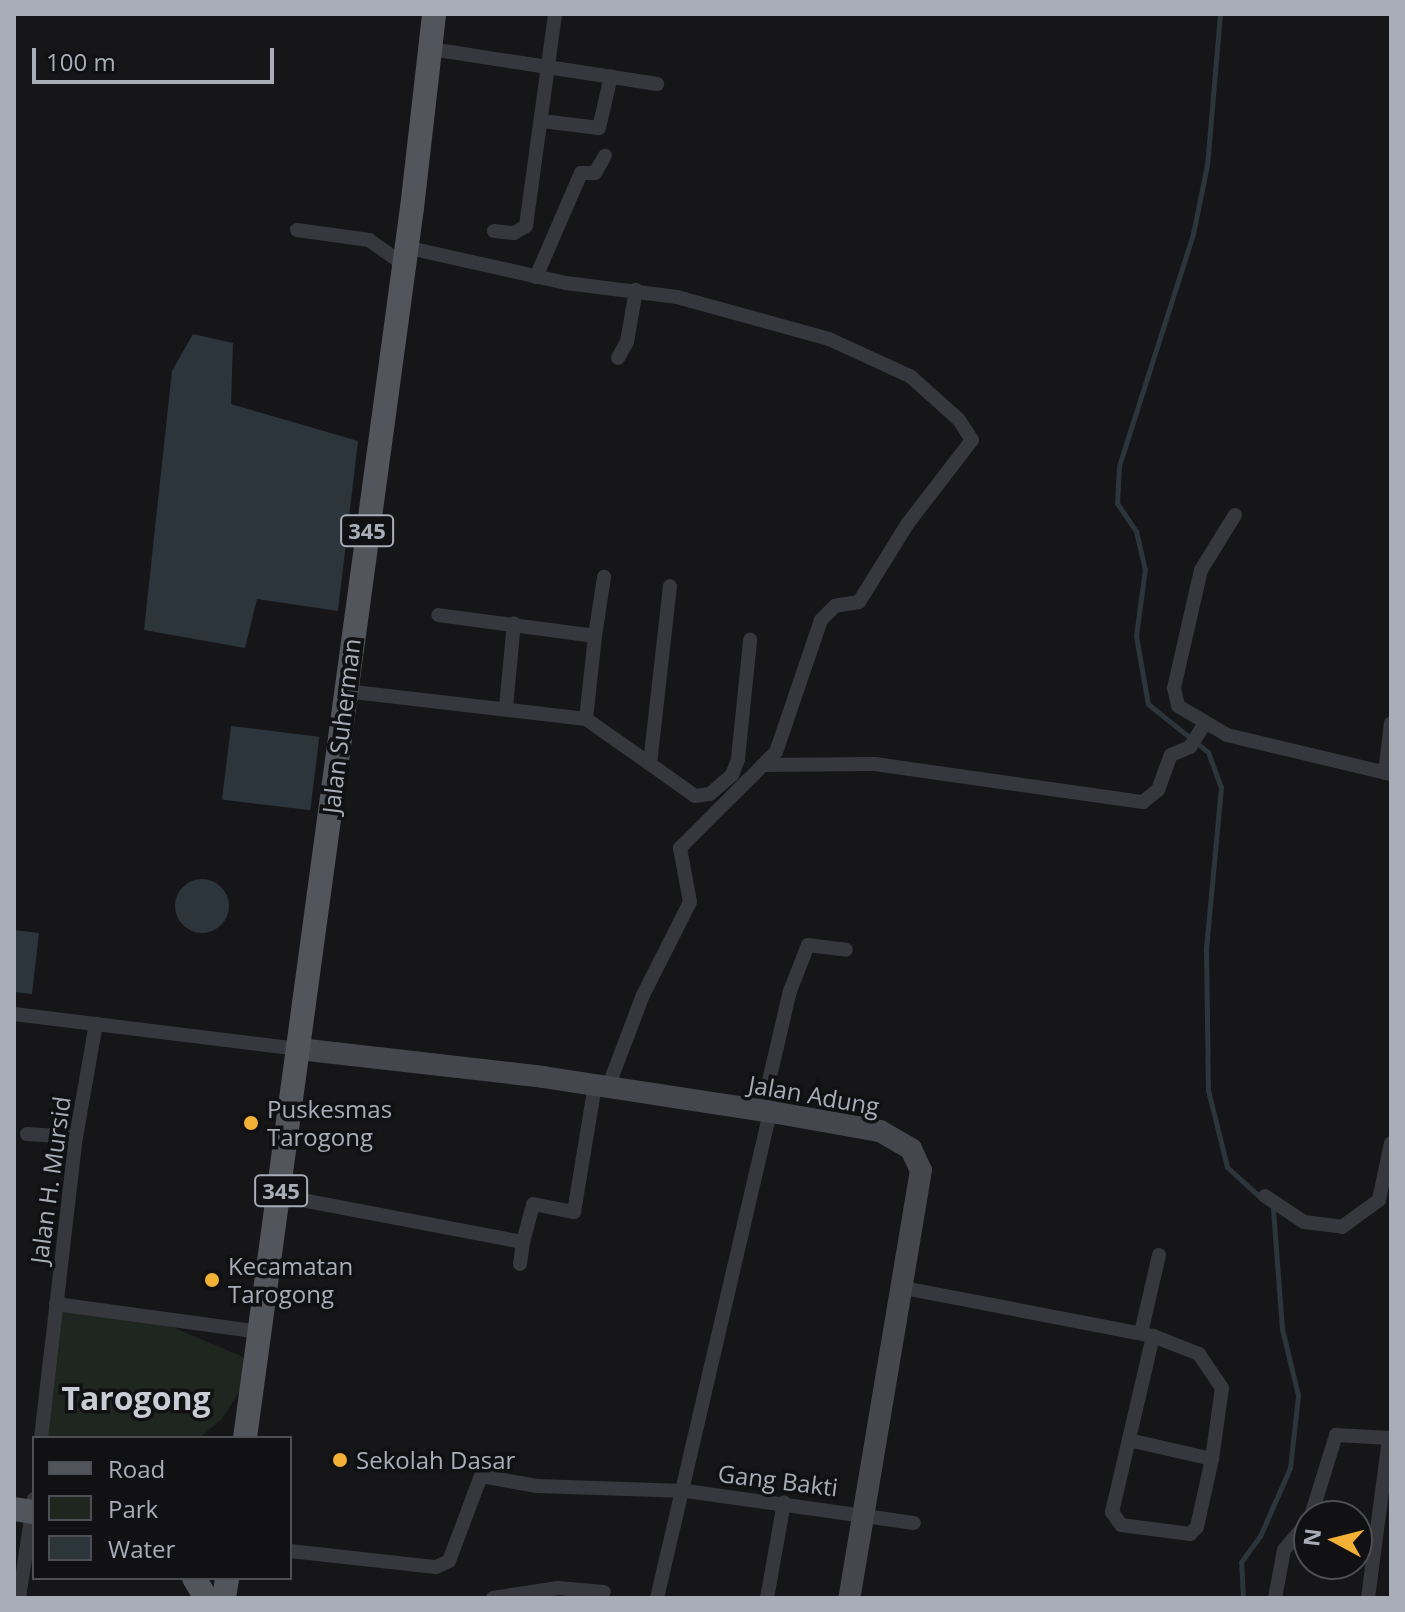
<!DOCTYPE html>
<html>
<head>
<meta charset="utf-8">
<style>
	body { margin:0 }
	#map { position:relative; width:1405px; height:1612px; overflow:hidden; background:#161618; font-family:"Open Sans",sans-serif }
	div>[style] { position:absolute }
	.green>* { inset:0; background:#1e261f }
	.water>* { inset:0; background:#2c353c; transform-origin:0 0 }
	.round { border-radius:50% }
	.stream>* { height:5px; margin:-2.5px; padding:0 2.5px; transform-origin:2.5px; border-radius:2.5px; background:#2c353c }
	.street>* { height:14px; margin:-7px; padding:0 7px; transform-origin:7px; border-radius:7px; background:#37383d }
	.secondary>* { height:22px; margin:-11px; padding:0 11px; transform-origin:11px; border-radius:11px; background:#45474d }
	.primary>* { height:24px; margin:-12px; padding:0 12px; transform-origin:12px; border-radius:12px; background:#53555c }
	.dots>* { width:22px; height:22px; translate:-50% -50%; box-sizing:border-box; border:4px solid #111113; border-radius:50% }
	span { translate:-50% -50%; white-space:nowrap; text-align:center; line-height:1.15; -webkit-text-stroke:7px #111113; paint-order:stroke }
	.shield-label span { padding:2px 6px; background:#111113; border:2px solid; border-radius:6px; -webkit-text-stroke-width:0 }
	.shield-label { font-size:22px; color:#a8adb8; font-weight:700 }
	.street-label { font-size:24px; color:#a8adb8 }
	.poi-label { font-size:24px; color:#a8adb8 }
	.left { translate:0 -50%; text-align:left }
	.district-label { font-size:32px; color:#c9ccd4; font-weight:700 }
	.frame { position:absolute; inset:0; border:16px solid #a8adb8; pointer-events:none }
	.legend { position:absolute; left:32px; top:1436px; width:260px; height:144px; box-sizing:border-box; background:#111113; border:2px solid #4d4f55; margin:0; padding:10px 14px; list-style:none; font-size:24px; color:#a8adb8 }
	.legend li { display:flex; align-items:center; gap:16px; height:40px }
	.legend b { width:40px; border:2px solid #4d4f55 }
	.north { position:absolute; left:1293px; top:1500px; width:80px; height:80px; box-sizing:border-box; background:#111113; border:2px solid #4d4f55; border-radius:50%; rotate:277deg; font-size:22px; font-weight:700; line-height:32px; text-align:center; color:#a8adb8 }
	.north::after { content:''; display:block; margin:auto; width:28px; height:36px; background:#f2b134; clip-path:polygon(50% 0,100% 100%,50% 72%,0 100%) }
	.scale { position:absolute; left:32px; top:48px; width:242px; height:36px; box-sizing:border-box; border:4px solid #a8adb8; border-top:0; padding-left:10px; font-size:24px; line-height:28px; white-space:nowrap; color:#a8adb8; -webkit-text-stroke:6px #111113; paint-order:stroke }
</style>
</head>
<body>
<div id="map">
	<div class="green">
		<div style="clip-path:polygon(60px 1308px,142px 1314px,243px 1357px,243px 1386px,222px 1419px,199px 1438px,39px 1438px)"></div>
	</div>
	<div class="water">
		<div style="clip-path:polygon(193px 334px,233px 343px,231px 404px,358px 441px,338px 611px,257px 599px,245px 648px,144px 630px,172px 371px)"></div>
		<div style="left:231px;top:726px;width:89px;height:74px;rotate:7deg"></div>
		<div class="round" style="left:175px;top:879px;width:54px;height:54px"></div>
		<div style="clip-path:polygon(14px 930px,39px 933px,32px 994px,14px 992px)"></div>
	</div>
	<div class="stream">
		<div style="left:1220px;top:14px;width:152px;rotate:94.9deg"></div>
		<div style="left:1207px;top:165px;width:70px;rotate:101.5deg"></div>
		<div style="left:1193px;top:234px;width:244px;rotate:107.7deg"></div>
		<div style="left:1119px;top:466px;width:37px;rotate:93deg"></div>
		<div style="left:1117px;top:503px;width:34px;rotate:56deg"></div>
		<div style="left:1136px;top:531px;width:39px;rotate:77deg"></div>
		<div style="left:1145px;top:569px;width:68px;rotate:97.7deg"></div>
		<div style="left:1136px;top:636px;width:69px;rotate:80deg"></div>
		<div style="left:1148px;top:704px;width:77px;rotate:38.7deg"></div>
		<div style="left:1208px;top:752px;width:37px;rotate:70deg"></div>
		<div style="left:1221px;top:787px;width:163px;rotate:95.3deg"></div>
		<div style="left:1206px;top:949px;width:141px;rotate:89.2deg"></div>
		<div style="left:1208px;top:1090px;width:79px;rotate:76.1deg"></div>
		<div style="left:1227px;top:1167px;width:47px;rotate:42.4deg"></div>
		<div style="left:1243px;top:1598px;width:36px;rotate:-93deg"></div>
		<div style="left:1241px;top:1562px;width:32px;rotate:-54deg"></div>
		<div style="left:1260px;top:1536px;width:74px;rotate:-66.2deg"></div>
		<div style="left:1290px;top:1468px;width:73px;rotate:-83.7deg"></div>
		<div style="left:1298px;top:1395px;width:68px;rotate:-103.6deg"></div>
		<div style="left:1282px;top:1329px;width:121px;rotate:-94.3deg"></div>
	</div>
	<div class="street">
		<div style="left:431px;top:49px;width:229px;rotate:8.8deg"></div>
		<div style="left:542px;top:121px;width:57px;rotate:7deg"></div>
		<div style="left:599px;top:128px;width:53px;rotate:-77deg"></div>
		<div style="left:297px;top:230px;width:73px;rotate:7.9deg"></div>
		<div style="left:369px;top:240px;width:42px;rotate:35.2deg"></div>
		<div style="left:494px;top:231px;width:20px;rotate:6deg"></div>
		<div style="left:514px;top:233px;width:14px;rotate:-30deg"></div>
		<div style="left:526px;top:226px;width:214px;rotate:-82.2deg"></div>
		<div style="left:405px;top:247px;width:165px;rotate:12.6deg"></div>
		<div style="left:566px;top:283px;width:112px;rotate:7.2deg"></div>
		<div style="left:677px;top:297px;width:158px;rotate:15.4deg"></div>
		<div style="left:829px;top:339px;width:89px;rotate:24.6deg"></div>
		<div style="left:910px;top:376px;width:66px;rotate:41.9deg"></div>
		<div style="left:959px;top:420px;width:24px;rotate:57deg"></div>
		<div style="left:972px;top:440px;width:105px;rotate:127.6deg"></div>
		<div style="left:908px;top:523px;width:93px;rotate:121.8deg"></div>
		<div style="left:859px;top:602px;width:24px;rotate:171deg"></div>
		<div style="left:835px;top:606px;width:20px;rotate:135deg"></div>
		<div style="left:821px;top:620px;width:139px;rotate:108.8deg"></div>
		<div style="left:776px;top:752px;width:136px;rotate:135deg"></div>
		<div style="left:680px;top:848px;width:55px;rotate:79.5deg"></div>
		<div style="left:690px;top:902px;width:104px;rotate:116.8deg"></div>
		<div style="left:643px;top:995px;width:98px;rotate:110.8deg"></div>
		<div style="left:536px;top:277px;width:113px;rotate:-66.6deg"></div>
		<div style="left:581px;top:173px;width:14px"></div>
		<div style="left:595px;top:173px;width:20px;rotate:-60deg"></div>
		<div style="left:618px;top:358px;width:18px;rotate:-61deg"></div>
		<div style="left:627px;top:342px;width:53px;rotate:-80.2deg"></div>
		<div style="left:1235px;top:515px;width:65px;rotate:121.7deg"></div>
		<div style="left:1201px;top:570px;width:121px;rotate:102.9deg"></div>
		<div style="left:1174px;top:688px;width:18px;rotate:77deg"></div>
		<div style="left:1178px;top:706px;width:57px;rotate:30.6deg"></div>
		<div style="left:1227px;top:735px;width:169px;rotate:13.4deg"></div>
		<div style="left:595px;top:636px;width:60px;rotate:-81.3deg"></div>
		<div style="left:345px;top:691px;width:243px;rotate:6.6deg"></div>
		<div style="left:586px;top:719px;width:83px;rotate:-83.8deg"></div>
		<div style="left:595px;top:636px;width:158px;rotate:-172.4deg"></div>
		<div style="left:506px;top:707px;width:84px;rotate:-84.6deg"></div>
		<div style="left:586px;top:719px;width:78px;rotate:35.1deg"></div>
		<div style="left:650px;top:764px;width:179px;rotate:-83.6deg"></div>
		<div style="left:650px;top:764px;width:55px;rotate:35.4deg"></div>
		<div style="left:695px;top:796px;width:15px;rotate:-8deg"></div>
		<div style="left:710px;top:794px;width:29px;rotate:-41deg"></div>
		<div style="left:732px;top:775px;width:17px;rotate:-69deg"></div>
		<div style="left:738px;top:759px;width:120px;rotate:-84.2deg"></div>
		<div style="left:763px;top:765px;width:112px;rotate:-0.5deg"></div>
		<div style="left:875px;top:764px;width:271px;rotate:8.1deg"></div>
		<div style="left:1143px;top:802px;width:19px;rotate:-39deg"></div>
		<div style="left:1158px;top:790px;width:37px;rotate:-70deg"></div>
		<div style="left:1171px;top:755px;width:21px;rotate:-23deg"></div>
		<div style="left:1190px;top:747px;width:26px;rotate:-58deg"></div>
		<div style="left:1385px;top:773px;width:50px;rotate:-83.2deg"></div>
		<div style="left:14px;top:1014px;width:287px;rotate:7deg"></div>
		<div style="left:762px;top:1111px;width:123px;rotate:-76.9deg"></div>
		<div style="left:790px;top:991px;width:49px;rotate:-68.6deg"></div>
		<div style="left:808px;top:945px;width:38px;rotate:7deg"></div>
		<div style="left:27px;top:1134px;width:49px;rotate:3.5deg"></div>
		<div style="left:281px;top:1196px;width:246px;rotate:10.8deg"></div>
		<div style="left:523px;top:1242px;width:39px;rotate:-75deg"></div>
		<div style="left:533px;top:1204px;width:42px;rotate:11deg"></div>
		<div style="left:574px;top:1212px;width:129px;rotate:-80.6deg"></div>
		<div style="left:1265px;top:1196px;width:47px;rotate:33.7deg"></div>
		<div style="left:1304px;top:1222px;width:38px;rotate:7deg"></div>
		<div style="left:1342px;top:1227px;width:46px;rotate:-36.1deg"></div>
		<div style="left:1379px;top:1200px;width:58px;rotate:-78.1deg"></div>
		<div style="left:520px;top:1264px;width:22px;rotate:-82deg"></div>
		<div style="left:904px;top:1288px;width:254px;rotate:10.9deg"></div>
		<div style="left:1153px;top:1336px;width:181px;rotate:103.1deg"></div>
		<div style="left:1112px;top:1512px;width:16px;rotate:55deg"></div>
		<div style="left:1121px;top:1525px;width:70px;rotate:7.4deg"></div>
		<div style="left:1190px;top:1534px;width:10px;rotate:-45deg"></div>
		<div style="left:1197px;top:1527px;width:70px;rotate:-77.6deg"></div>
		<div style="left:1212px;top:1459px;width:72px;rotate:-82deg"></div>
		<div style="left:1222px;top:1388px;width:41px;rotate:-124.1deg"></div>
		<div style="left:1199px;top:1354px;width:49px;rotate:-158.6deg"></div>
		<div style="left:56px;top:1304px;width:207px;rotate:7.8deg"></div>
		<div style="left:1141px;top:1333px;width:80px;rotate:-77deg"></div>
		<div style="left:41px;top:1438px;width:303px;rotate:-83.4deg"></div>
		<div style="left:76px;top:1137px;width:115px;rotate:-80deg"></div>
		<div style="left:1129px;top:1440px;width:85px;rotate:12.9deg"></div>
		<div style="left:1311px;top:1516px;width:85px;rotate:-72.8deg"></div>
		<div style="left:1336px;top:1435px;width:55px;rotate:3.1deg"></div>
		<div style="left:290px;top:1551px;width:147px;rotate:6.3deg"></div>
		<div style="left:436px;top:1567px;width:14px;rotate:-25deg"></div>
		<div style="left:449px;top:1561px;width:91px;rotate:-69.4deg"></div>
		<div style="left:481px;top:1476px;width:57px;rotate:10.1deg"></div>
		<div style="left:537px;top:1486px;width:149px;rotate:1.9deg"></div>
		<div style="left:686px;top:1491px;width:230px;rotate:8deg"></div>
		<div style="left:19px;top:1598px;width:100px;rotate:-81.4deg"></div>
		<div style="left:493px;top:1598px;width:66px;rotate:-8.7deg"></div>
		<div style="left:558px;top:1588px;width:46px;rotate:5deg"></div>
		<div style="left:657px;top:1598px;width:499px;rotate:-76.9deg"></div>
		<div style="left:767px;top:1598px;width:97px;rotate:-79.9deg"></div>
		<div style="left:1275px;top:1598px;width:49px;rotate:-79.4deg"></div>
		<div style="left:1284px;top:1550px;width:39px;rotate:-50deg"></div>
		<div style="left:1368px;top:1598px;width:161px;rotate:-82.5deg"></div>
	</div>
	<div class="secondary">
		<div style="left:299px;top:1049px;width:246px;rotate:6.5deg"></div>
		<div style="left:543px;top:1077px;width:232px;rotate:8.7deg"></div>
		<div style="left:772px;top:1112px;width:110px;rotate:10deg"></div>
		<div style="left:880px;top:1131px;width:36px;rotate:30deg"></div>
		<div style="left:911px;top:1149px;width:23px;rotate:65deg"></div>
		<div style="left:921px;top:1170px;width:434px;rotate:99.5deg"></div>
	</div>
	<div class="primary">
		<div style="left:245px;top:1438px;width:1241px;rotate:-82.27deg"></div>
		<div style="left:412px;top:208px;width:195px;rotate:-83.5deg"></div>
		<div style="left:14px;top:1509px;width:20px;rotate:9deg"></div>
		<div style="left:194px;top:1578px;width:23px;rotate:59deg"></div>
		<div style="left:224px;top:1598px;width:20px;rotate:-81deg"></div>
	</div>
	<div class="dots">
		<div style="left:251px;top:1123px;background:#f2b134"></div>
		<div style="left:212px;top:1280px;background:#f2b134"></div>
		<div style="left:340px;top:1460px;background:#f2b134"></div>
	</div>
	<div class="shield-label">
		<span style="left:367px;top:531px">345</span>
		<span style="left:281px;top:1191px">345</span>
	</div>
	<div class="street-label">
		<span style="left:341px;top:726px;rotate:-83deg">Jalan Suherman</span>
		<span style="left:814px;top:1095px;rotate:10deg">Jalan Adung</span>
		<span style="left:50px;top:1180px;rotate:-82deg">Jalan H. Mursid</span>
		<span style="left:778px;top:1480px;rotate:7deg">Gang Bakti</span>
	</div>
	<div class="poi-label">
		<span class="left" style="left:267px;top:1123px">Puskesmas<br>Tarogong</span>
		<span class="left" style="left:228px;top:1280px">Kecamatan<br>Tarogong</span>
		<span class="left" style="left:356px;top:1460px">Sekolah Dasar</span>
	</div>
	<div class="district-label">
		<span style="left:136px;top:1398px">Tarogong</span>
	</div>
	<div class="frame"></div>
	<ul class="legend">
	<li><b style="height:10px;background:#53555c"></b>Road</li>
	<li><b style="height:22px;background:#1e261f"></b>Park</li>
	<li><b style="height:22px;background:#2c353c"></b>Water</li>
	</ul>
	<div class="north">N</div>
	<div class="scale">100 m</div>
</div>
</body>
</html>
